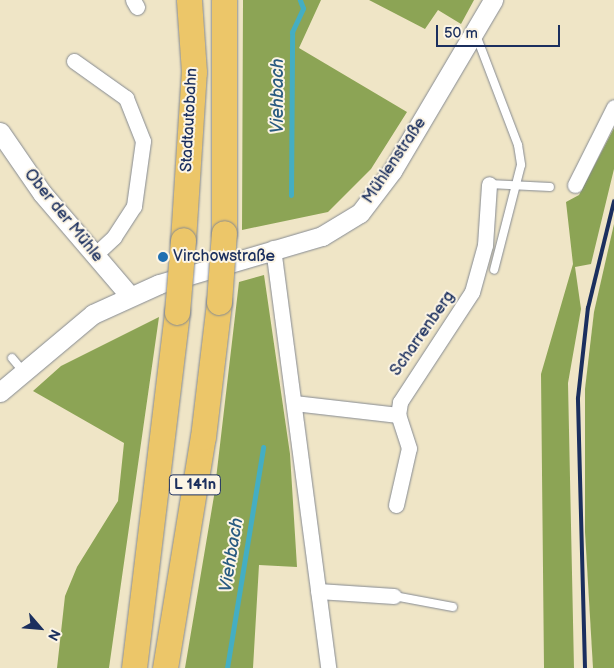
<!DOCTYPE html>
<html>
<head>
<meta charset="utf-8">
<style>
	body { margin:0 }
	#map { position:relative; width:614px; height:668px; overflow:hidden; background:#efe5c6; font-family:"Balsamiq Sans",sans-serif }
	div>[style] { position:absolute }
	.forest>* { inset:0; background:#8ca455 }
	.stream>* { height:5px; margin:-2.5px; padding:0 2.5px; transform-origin:2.5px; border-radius:2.5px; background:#44aec3 }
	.roads { filter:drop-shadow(0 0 1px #858a92) drop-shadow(0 0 1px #858a92) }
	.service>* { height:8px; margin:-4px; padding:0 4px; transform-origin:4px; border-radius:4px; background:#fff }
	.minor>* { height:15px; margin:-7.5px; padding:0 7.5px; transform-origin:7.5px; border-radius:7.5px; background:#fff }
	.tertiary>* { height:19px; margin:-9.5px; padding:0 9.5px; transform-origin:9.5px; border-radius:9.5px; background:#fff }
	.trunk>* { height:25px; margin:-12.5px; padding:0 12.5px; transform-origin:12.5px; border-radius:12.5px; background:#ecc669 }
	.rail>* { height:4px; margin:-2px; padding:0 2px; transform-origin:2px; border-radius:2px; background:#1b2f5e }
	.bridges { filter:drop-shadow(0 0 1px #858a92) drop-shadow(0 0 1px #858a92) }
	.trunk-bridge>* { height:25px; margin:-12.5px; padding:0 12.5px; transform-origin:12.5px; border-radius:12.5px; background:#ecc669 }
	.dots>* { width:14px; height:14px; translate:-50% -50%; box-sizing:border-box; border:2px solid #fcf5e5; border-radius:50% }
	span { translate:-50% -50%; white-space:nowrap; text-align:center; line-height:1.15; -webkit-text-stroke:4px #fcf5e5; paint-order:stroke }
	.shield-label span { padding:1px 4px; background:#fcf5e5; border:1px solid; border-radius:4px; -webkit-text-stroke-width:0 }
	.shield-label { font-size:15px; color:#1b2f5e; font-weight:700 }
	.street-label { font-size:16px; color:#1b2f5e }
	.poi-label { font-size:16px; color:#1b2f5e }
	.left { translate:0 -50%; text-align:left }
	.water-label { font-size:18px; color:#295b81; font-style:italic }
	.north { position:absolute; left:15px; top:603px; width:50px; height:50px; -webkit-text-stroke:4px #fcf5e5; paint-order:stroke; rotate:117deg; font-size:14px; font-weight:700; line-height:20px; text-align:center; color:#1b2f5e }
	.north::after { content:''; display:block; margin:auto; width:18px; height:22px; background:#1b2f5e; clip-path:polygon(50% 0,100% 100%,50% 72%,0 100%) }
	.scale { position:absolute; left:436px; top:25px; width:124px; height:22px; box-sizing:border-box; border:2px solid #1b2f5e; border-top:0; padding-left:6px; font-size:15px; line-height:18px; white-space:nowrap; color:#1b2f5e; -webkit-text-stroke:4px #fcf5e5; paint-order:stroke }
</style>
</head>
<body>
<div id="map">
	<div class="forest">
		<div style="clip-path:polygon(243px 0,321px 0,299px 48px,407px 112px,371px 169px,328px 212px,242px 230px)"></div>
		<div style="clip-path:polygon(369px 0,474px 0,461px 24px,438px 10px,425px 29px)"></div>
		<div style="clip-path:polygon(614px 128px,614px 169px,591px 264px,575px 267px,581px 309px,568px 383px,574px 668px,544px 668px,541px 374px,573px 264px,566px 202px,579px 195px)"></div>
		<div style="clip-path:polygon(614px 224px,614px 668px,593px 668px,585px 532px,585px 389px,594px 312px)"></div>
		<div style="clip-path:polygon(264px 275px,290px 454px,297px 567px,259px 565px,253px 668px,185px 668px,214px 496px,239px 282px)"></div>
		<div style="clip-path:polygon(159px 317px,109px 668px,57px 668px,65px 596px,77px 567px,118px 501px,124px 443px,33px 391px,61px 366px)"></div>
	</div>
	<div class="stream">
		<div style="left:291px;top:195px;width:163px;rotate:-89.6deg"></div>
		<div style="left:292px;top:32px;width:26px;rotate:-65deg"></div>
		<div style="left:303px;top:8px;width:9px;rotate:-111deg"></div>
		<div style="left:227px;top:668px;width:224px;rotate:-80.7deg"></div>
	</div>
	<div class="roads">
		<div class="service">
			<div style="left:476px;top:35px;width:118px;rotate:69.1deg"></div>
			<div style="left:518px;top:145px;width:20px;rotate:81deg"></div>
			<div style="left:521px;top:165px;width:108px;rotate:104.4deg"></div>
			<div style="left:489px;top:184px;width:61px;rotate:2.8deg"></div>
			<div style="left:12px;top:358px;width:17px;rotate:50deg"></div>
			<div style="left:394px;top:596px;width:60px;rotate:10.6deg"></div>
		</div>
		<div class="minor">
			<div style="left:133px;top:0;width:8px;rotate:60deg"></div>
			<div style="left:74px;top:61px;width:64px;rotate:35.4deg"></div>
			<div style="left:126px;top:98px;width:46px;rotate:68.4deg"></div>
			<div style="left:143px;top:141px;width:66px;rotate:97.9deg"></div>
			<div style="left:134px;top:206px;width:37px;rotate:123deg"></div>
			<div style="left:114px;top:237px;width:26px;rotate:137deg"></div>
			<div style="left:575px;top:185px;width:87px;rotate:-63.4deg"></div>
			<div style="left:273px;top:248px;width:424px;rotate:82.5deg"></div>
			<div style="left:294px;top:403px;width:105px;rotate:6.6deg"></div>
			<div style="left:396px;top:505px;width:58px;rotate:-77.2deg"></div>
			<div style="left:409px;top:448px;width:35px;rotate:-108deg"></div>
			<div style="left:398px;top:415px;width:13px;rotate:-81deg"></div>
			<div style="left:400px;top:402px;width:131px;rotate:-56.8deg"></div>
			<div style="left:472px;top:292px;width:49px;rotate:-74.5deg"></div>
			<div style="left:485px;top:245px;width:61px;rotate:-86.2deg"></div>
			<div style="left:318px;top:591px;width:76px;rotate:3.8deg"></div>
		</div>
		<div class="tertiary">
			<div style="left:0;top:132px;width:74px;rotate:55.5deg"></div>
			<div style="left:42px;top:193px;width:135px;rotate:49.5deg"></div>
			<div style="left:0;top:392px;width:121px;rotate:-40deg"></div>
			<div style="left:93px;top:314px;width:72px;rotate:-24.4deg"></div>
			<div style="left:159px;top:284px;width:170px;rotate:-16.4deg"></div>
			<div style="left:322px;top:236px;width:44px;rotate:-31.2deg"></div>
			<div style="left:360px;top:213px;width:53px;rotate:-52.7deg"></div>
			<div style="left:392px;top:171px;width:199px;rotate:-59.4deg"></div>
		</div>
		<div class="trunk">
			<div style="left:224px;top:0;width:233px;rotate:90deg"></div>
			<div style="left:183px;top:240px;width:168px;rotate:-86.3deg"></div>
			<div style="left:194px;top:72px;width:72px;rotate:-94deg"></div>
			<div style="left:134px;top:668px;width:359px;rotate:-83.1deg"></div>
			<div style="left:165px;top:668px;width:234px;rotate:-80.7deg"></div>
			<div style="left:203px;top:437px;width:136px;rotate:-83.2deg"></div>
		</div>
	</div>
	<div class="rail">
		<div style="left:585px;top:668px;width:270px;rotate:-91.5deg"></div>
		<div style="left:578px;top:398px;width:91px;rotate:-83.7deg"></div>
		<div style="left:588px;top:308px;width:110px;rotate:-76.3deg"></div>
	</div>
	<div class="bridges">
		<div class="trunk-bridge">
			<div style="left:219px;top:302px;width:69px;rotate:-85.9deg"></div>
			<div style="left:177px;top:312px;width:72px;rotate:-85.2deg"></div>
		</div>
	</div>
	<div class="dots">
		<div style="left:163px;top:257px;background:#1f6fb2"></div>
	</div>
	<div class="shield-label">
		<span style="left:195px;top:485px">L 141n</span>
	</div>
	<div class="street-label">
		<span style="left:190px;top:120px;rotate:-87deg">Stadtautobahn</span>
		<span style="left:395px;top:161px;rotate:-56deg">Mühlenstraße</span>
		<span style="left:63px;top:216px;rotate:51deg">Ober der Mühle</span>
		<span style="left:423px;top:334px;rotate:-55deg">Scharrenberg</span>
	</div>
	<div class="poi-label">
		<span class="left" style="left:173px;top:257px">Virchowstraße</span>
	</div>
	<div class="water-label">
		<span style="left:278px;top:96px;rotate:-90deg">Viehbach</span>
		<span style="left:232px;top:555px;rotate:-81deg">Viehbach</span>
	</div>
	<div class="north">N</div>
	<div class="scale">50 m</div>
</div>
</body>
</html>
